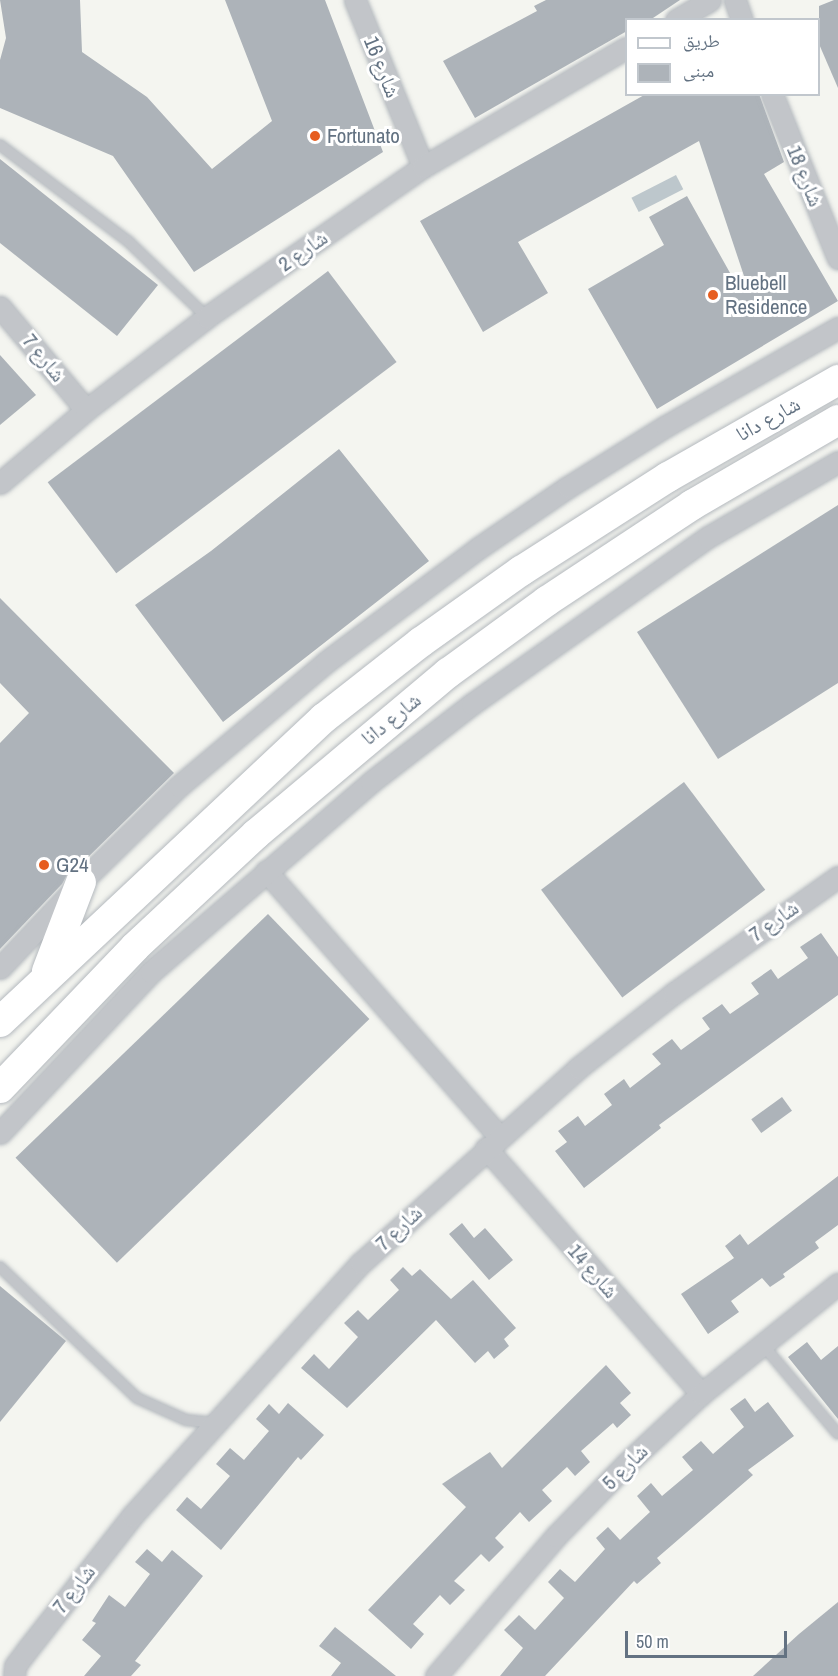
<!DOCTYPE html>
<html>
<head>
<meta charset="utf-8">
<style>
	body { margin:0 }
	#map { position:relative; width:838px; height:1676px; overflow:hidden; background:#f4f5f0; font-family:"Archivo Narrow","Noto Naskh Arabic",sans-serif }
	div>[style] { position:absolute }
	.water>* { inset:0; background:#bdc7cc; transform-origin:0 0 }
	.building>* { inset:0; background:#adb3b9; transform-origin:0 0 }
	.roads { filter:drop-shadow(0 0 2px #b4b9be) drop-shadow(0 0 2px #b4b9be) }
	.lane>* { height:10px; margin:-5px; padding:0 5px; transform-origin:5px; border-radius:5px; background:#c2c5c9 }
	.street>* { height:21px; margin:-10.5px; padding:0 10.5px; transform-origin:10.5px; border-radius:10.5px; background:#c2c5c9 }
	.secondary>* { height:30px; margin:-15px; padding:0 15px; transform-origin:15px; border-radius:15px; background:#fff }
	.dots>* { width:16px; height:16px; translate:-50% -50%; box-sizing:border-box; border:3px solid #fff; border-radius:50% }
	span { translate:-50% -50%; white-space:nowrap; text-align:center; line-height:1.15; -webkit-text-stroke:6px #fff; paint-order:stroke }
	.street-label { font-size:21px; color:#637282 }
	.poi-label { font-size:21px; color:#637282 }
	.left { translate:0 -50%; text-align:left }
	.legend { position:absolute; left:625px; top:18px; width:195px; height:78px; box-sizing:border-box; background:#fff; border:2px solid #c1c7cd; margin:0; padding:8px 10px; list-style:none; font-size:18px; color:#637282 }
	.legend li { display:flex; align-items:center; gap:12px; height:30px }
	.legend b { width:30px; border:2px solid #c1c7cd }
	.scale { position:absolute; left:625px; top:1631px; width:162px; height:27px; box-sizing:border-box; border:3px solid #637282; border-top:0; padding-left:8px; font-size:18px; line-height:21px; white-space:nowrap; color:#637282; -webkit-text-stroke:4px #fff; paint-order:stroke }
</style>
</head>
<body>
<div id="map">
	<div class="water">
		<div style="left:676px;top:175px;width:16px;height:50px;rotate:63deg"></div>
	</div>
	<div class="building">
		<div style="clip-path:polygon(0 0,80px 0,82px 52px,147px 97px,212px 169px,272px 121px,225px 0,325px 0,383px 152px,194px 272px,113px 156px,0 108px,0 60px,6px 38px)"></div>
		<div style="clip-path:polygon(546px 0,680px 0,650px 20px,627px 20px,627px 31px,475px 118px,443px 61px,537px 11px,534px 6px)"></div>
		<div style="clip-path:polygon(834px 0,838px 0,838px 88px,819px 44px,819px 6px)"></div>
		<div style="clip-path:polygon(646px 94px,759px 94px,784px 162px,764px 174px,838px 301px,657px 409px,588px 289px,664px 245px,649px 217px,687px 196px,734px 280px,744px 276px,699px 141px,518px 242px,548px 293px,483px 332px,420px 221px)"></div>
		<div style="clip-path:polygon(0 159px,158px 285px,117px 336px,0 243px)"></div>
		<div style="left:328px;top:271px;width:114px;height:351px;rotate:53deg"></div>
		<div style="clip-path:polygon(0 355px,36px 395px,0 425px)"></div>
		<div style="clip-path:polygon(339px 449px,429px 561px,223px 722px,135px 605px,211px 551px)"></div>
		<div style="clip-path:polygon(838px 505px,838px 683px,718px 759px,637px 632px)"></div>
		<div style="clip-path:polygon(0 598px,174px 773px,80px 865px,70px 869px,62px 884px,0 949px,0 743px,29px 713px,0 683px)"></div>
		<div style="left:684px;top:782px;width:135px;height:179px;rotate:53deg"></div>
		<div style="left:268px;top:914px;width:146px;height:351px;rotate:46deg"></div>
		<div style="clip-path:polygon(821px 933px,838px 957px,838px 995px,659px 1125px,661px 1128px,584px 1188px,555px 1151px,567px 1142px,558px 1131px,578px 1116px,585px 1126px,612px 1105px,604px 1094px,624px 1079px,630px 1088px,661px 1064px,652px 1054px,672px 1039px,681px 1050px,710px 1029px,702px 1018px,722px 1004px,730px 1014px,759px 994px,751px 983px,771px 969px,778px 979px,808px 958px,800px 947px)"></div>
		<div style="left:782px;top:1097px;width:17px;height:38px;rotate:54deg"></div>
		<div style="clip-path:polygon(838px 1176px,838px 1225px,815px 1242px,819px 1248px,783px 1274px,785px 1277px,770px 1287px,762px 1278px,731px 1301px,739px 1312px,708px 1334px,681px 1294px,734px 1258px,725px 1246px,740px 1234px,748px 1245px)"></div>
		<div style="clip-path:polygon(462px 1223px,474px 1238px,485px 1228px,513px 1260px,489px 1280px,449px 1234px)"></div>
		<div style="clip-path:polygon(403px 1267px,412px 1276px,420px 1269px,451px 1299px,473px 1280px,516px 1328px,504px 1339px,509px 1346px,494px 1359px,488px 1351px,475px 1363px,436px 1320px,347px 1408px,301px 1368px,314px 1354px,329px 1369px,358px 1337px,344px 1323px,358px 1310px,368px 1320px,399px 1290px,390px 1280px)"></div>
		<div style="clip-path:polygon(0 1286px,66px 1341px,0 1422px)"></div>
		<div style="clip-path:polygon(807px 1342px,821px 1360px,838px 1346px,838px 1419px,788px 1357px)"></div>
		<div style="clip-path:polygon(606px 1365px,631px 1393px,620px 1403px,631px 1415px,617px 1428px,613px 1423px,581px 1451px,590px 1462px,575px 1476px,567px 1467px,542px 1490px,552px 1501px,529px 1522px,520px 1512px,495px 1538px,504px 1547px,489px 1562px,481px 1554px,454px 1581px,465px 1590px,450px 1605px,440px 1595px,413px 1624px,424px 1634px,411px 1649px,368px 1610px,466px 1507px,442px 1484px,490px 1452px,502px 1468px)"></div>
		<div style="clip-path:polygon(745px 1398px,755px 1412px,768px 1402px,794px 1436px,748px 1470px,753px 1475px,657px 1558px,661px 1563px,637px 1584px,634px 1581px,545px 1676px,500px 1676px,523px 1648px,504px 1630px,519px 1615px,535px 1630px,564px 1598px,548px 1582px,560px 1569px,575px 1582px,605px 1549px,596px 1538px,608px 1527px,620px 1540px,650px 1512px,637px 1496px,651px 1483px,662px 1496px,693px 1470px,682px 1457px,701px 1441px,713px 1454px,744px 1427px,730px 1409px)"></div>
		<div style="clip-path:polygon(288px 1403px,324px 1435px,301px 1460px,298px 1457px,221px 1550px,176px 1510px,187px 1497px,201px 1509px,230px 1476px,216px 1464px,230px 1448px,244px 1460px,269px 1431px,256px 1419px,269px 1404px,279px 1414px)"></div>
		<div style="clip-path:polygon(147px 1549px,162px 1562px,172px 1550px,203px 1576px,135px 1661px,141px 1665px,131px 1676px,84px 1676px,101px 1656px,82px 1640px,96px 1623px,92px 1621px,109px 1595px,125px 1607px,150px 1574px,135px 1562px)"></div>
		<div style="clip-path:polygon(838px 1602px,838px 1676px,753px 1676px,799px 1634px)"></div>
		<div style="clip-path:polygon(335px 1627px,396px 1676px,331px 1676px,341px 1663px,319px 1646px)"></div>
	</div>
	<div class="roads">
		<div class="lane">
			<div style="left:0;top:145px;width:161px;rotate:36.9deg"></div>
			<div style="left:129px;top:242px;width:108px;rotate:43.9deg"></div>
			<div style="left:0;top:1267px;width:190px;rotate:43.7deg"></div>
			<div style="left:137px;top:1398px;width:54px;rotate:24.2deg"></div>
			<div style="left:186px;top:1420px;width:27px;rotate:6deg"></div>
			<div style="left:763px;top:1345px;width:116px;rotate:49.9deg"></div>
		</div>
		<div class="street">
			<div style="left:355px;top:0;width:180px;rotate:67.8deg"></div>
			<div style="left:735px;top:0;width:21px;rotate:71deg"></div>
			<div style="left:676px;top:20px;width:39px;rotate:-30deg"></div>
			<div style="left:772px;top:94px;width:177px;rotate:68.1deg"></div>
			<div style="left:0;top:307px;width:134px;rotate:50.1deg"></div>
			<div style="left:0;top:483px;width:113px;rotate:-40.3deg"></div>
			<div style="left:86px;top:410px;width:153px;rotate:-37.5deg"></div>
			<div style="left:207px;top:317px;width:263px;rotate:-34.8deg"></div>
			<div style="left:423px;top:167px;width:235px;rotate:-30.4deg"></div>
			<div style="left:266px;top:871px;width:353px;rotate:48.7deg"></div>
			<div style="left:0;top:968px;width:118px;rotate:-46.7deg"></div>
			<div style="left:81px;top:882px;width:137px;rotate:-44.4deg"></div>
			<div style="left:179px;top:786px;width:192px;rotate:-40.1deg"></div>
			<div style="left:326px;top:662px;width:189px;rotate:-36.8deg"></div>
			<div style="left:477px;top:549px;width:110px;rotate:-34.3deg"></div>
			<div style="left:568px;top:487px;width:115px;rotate:-31.9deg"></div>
			<div style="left:666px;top:426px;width:198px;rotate:-29.7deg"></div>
			<div style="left:0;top:1133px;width:221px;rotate:-46.8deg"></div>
			<div style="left:151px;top:972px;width:291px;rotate:-40.8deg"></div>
			<div style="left:371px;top:782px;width:128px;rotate:-37.7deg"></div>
			<div style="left:472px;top:704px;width:289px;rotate:-35.3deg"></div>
			<div style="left:708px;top:537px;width:150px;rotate:-30deg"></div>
			<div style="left:486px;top:1148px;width:327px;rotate:48.8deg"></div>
			<div style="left:14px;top:1676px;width:10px;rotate:-84deg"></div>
			<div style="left:15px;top:1666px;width:20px;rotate:-53deg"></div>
			<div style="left:27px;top:1650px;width:170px;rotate:-51.9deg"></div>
			<div style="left:132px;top:1516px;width:341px;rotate:-47.9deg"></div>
			<div style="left:361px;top:1263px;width:292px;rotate:-41.9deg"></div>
			<div style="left:578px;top:1068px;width:122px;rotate:-38deg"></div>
			<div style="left:674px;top:993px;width:201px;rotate:-35.3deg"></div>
			<div style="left:436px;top:1676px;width:184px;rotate:-49.4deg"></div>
			<div style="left:556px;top:1536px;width:100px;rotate:-45.8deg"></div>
			<div style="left:626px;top:1464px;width:103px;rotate:-43deg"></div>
			<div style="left:701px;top:1394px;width:176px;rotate:-38.8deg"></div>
		</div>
		<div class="secondary">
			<div style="left:47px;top:971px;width:95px;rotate:-69.1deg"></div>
			<div style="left:0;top:1022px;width:444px;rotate:-43.2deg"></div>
			<div style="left:324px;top:718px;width:123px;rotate:-38.1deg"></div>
			<div style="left:421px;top:642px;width:123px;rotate:-35.4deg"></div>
			<div style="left:521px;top:571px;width:174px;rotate:-32.6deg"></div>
			<div style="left:668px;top:477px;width:196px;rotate:-29.7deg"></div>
			<div style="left:0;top:1088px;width:195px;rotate:-46.2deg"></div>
			<div style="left:135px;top:947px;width:166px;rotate:-43deg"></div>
			<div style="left:256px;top:834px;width:251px;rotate:-40deg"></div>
			<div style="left:448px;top:673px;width:122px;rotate:-36deg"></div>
			<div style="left:547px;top:601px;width:174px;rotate:-33.5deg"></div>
			<div style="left:692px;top:505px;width:169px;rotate:-30.2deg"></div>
		</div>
	</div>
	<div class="dots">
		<div style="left:315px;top:136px;background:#e65d1f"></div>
		<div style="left:713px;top:295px;background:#e65d1f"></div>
		<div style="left:44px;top:865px;background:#e65d1f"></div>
	</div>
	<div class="street-label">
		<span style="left:382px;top:67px;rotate:68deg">شارع 16</span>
		<span style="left:805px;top:176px;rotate:68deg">شارع 18</span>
		<span style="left:303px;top:251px;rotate:-35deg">شارع 2</span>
		<span style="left:44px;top:358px;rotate:51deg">شارع 7</span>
		<span style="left:768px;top:419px;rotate:-29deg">شارع دانا</span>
		<span style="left:391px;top:719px;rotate:-39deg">شارع دانا</span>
		<span style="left:774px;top:921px;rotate:-35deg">شارع 7</span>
		<span style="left:399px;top:1228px;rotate:-43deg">شارع 7</span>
		<span style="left:593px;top:1271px;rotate:49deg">شارع 14</span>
		<span style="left:625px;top:1467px;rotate:-45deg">شارع 5</span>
		<span style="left:74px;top:1589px;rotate:-52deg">شارع 7</span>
	</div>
	<div class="poi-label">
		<span class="left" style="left:327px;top:136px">Fortunato</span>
		<span class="left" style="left:725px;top:295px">Bluebell<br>Residence</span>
		<span class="left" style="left:56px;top:865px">G24</span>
	</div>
	<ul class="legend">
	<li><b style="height:8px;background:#fff"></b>طريق</li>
	<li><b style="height:16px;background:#adb3b9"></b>مبنى</li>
	</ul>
	<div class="scale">50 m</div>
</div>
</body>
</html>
